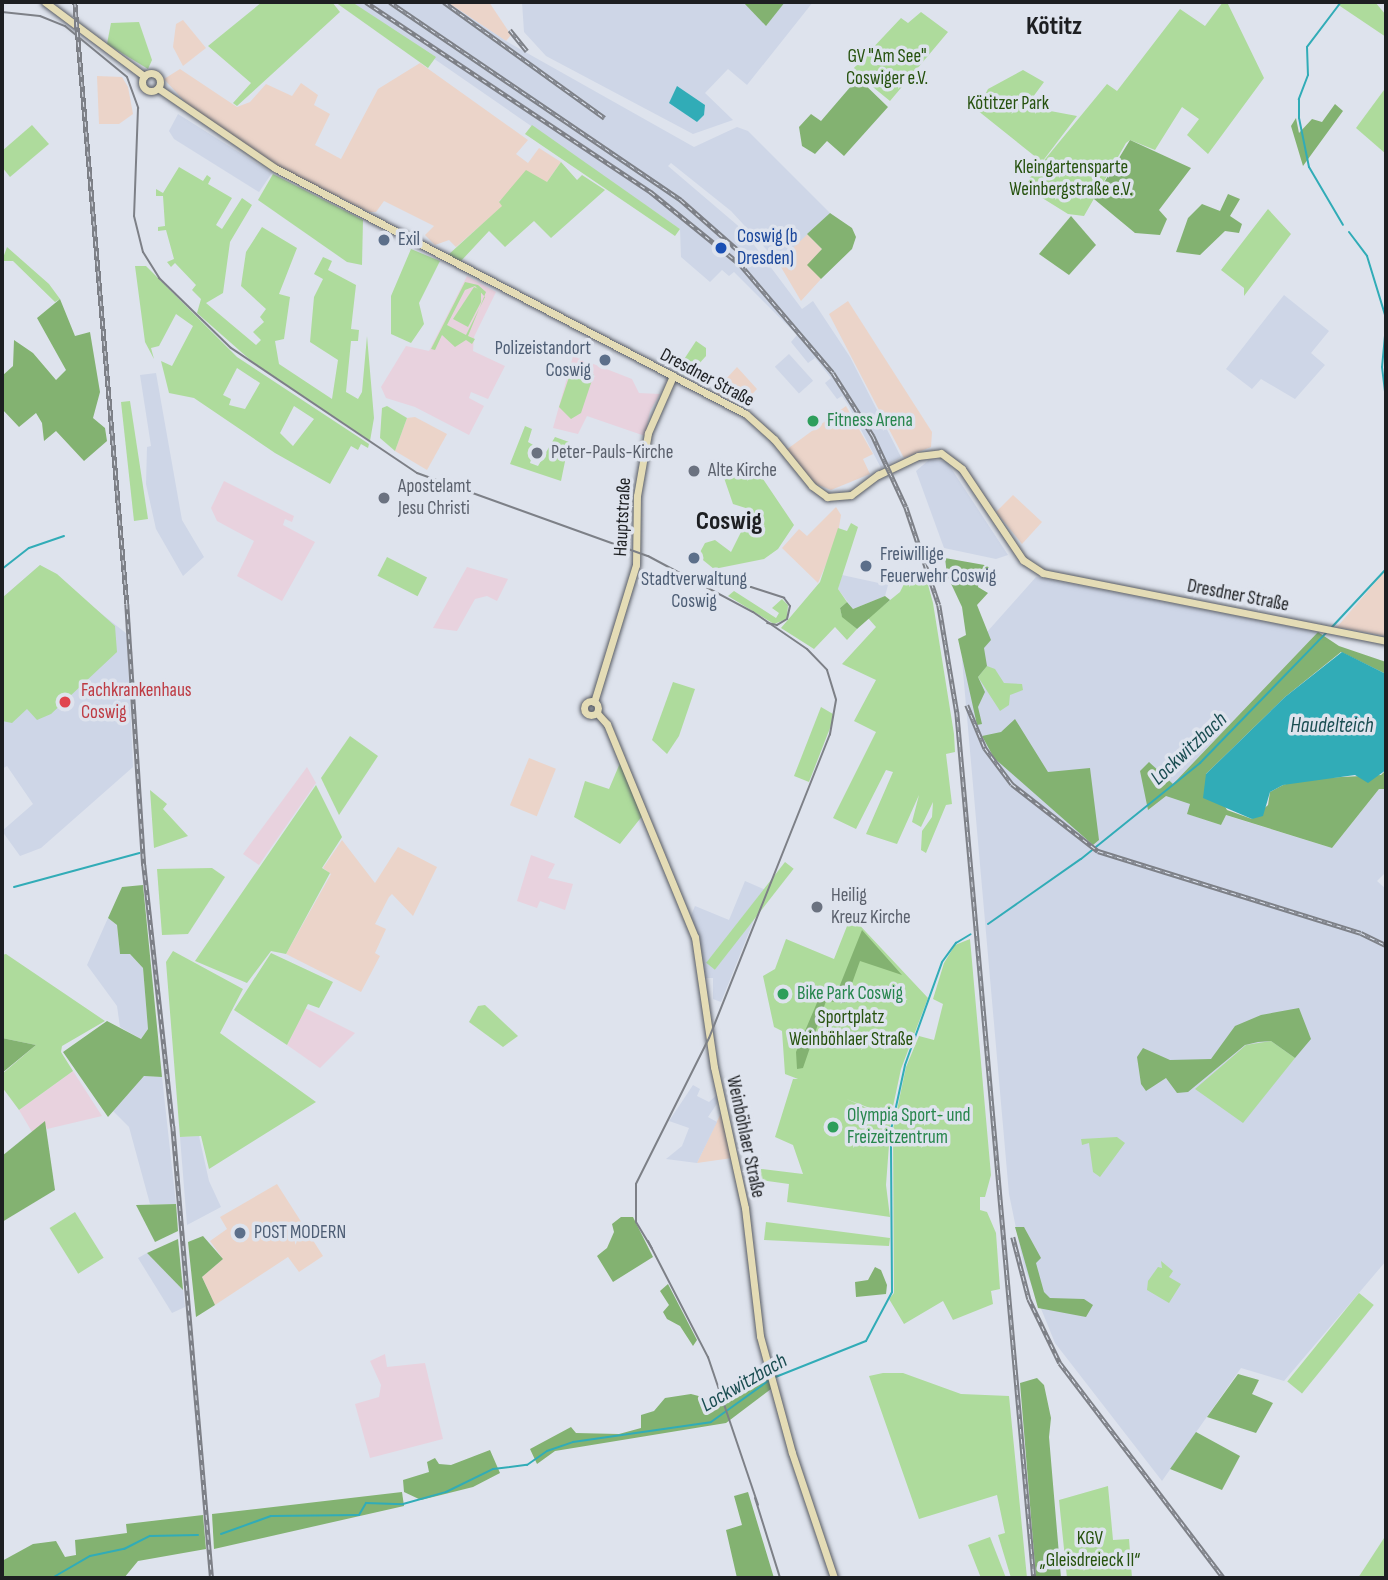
<!DOCTYPE html>
<html>
<head>
<meta charset="utf-8">
<style>
	body { margin:0 }
	#map { position:relative; width:1388px; height:1580px; overflow:hidden; background:#dee3ed; font-family:"Sofia Sans Condensed",sans-serif }
	div>[style] { position:absolute }
	.commercial>* { inset:0; background:#ebd4c9; transform-origin:0 0 }
	.built>* { inset:0; background:#ced6e7; transform-origin:0 0 }
	.education>* { inset:0; background:#e8d2de }
	.green>* { inset:0; background:#aedb9c; transform-origin:0 0 }
	.forest>* { inset:0; background:#83b271 }
	.water>* { inset:0; background:#31acb7 }
	.stream>* { height:2px; margin:-1px; padding:0 1px; transform-origin:1px; border-radius:1px; background:#31acb7 }
	.roads { filter:drop-shadow(0 0 2px #585c64) drop-shadow(0 0 2px #585c64) }
	.secondary>* { height:7px; margin:-3.5px; padding:0 3.5px; transform-origin:3.5px; border-radius:3.5px; background:#e4dcb6 }
	.secondary>.ring { margin:-3.5px; padding:0; box-sizing:content-box; background:none; border:7px solid #e4dcb6; border-radius:50% }
	.tram>* { height:2px; margin:-1px; padding:0 1px; transform-origin:1px; border-radius:1px; background:#7d8087 }
	.rail>* { height:4.5px; margin-top:-2.25px; transform-origin:0; background:repeating-linear-gradient(90deg,#dee3ed 0 5px,#7d8087 0 10px); box-sizing:border-box; border-block:2px solid #7d8087 }
	.dots>* { width:19px; height:19px; translate:-50% -50%; box-sizing:border-box; border:4px solid #dee3ed; border-radius:50% }
	span { translate:-50% -50%; white-space:nowrap; text-align:center; line-height:1.15; -webkit-text-stroke:7px #dee3ed; paint-order:stroke }
	.park-label { font-size:19px; color:#26520e }
	.transit-label { font-size:19px; color:#164399 }
	.left { translate:0 -50%; text-align:left }
	.service-label { font-size:19px; color:#4e5e75 }
	.right { translate:-100% -50%; text-align:right }
	.street-label { font-size:19px; color:#1d1f22 }
	.leisure-label { font-size:19px; color:#27864d }
	.worship-label { font-size:19px; color:#5b616d }
	.health-label { font-size:19px; color:#be3a42 }
	.water-label { font-size:21px; color:#1b4e52; font-style:italic }
	.district-label { font-size:26px; color:#1d1f22; font-weight:700 }
	.frame { position:absolute; inset:0; border:4px solid #1d1f22; pointer-events:none }
</style>
</head>
<body>
<div id="map">
	<div class="commercial">
		<div style="clip-path:polygon(447px 2px,489px 2px,511px 35px,506px 41px)"></div>
		<div style="clip-path:polygon(183px 20px,206px 48px,183px 66px,173px 47px,176px 24px)"></div>
		<div style="clip-path:polygon(420px 63px,528px 140px,516px 154px,528px 163px,539px 148px,561px 162px,547px 182px,514px 189px,499px 201px,503px 206px,456px 247px,449px 240px,435px 245px,425px 235px,434px 226px,384px 201px,376px 212px,369px 212px,277px 166px,187px 104px,164px 79px,180px 69px,237px 107px,250px 102px,266px 84px,292px 96px,301px 83px,318px 95px,314px 105px,330px 114px,315px 145px,341px 159px,378px 89px)"></div>
		<div style="clip-path:polygon(97px 76px,122px 77px,128px 87px,133px 114px,119px 124px,99px 124px)"></div>
		<div style="clip-path:polygon(807px 234px,822px 249px,808px 265px,821px 279px,801px 301px,778px 262px)"></div>
		<div style="clip-path:polygon(848px 301px,932px 432px,931px 447px,904px 458px,829px 314px)"></div>
		<div style="clip-path:polygon(737px 367px,757px 389px,741px 406px,714px 392px)"></div>
		<div style="clip-path:polygon(846px 406px,873px 454px,863px 459px,870px 474px,831px 490px,816px 484px,786px 450px)"></div>
		<div style="clip-path:polygon(415px 417px,447px 434px,427px 470px,395px 451px,407px 418px)"></div>
		<div style="clip-path:polygon(1013px 495px,1042px 522px,1022px 544px,996px 512px)"></div>
		<div style="clip-path:polygon(836px 507px,841px 515px,837px 539px,818px 583px,782px 548px,799px 529px,807px 536px)"></div>
		<div style="clip-path:polygon(1386px 570px,1386px 636px,1337px 627px)"></div>
		<div style="left:529px;top:758px;width:29px;height:51px;rotate:22deg"></div>
		<div style="clip-path:polygon(342px 840px,375px 883px,398px 847px,437px 867px,413px 916px,392px 894px,389px 897px,375px 924px,386px 929px,375px 953px,380px 956px,361px 992px,286px 954px,331px 874px,323px 868px)"></div>
		<div style="clip-path:polygon(721px 1113px,732px 1158px,697px 1163px,706px 1144px)"></div>
		<div style="clip-path:polygon(277px 1184px,323px 1256px,299px 1272px,288px 1257px,215px 1305px,202px 1277px,223px 1259px,210px 1241px,227px 1229px,220px 1217px)"></div>
	</div>
	<div class="built">
		<div style="clip-path:polygon(352px 2px,447px 2px,506px 41px,694px 147px,737px 127px,748px 131px,830px 213px,778px 262px,731px 211px,671px 163px,668px 166px,743px 230px,802px 309px,813px 301px,850px 357px,901px 457px,881px 468px,848px 405px,842px 396px,837px 399px,825px 383px,831px 378px,815px 358px,808px 363px,791px 342px,797px 335px,734px 272px,729px 276px,722px 270px,710px 282px,681px 257px,680px 229px)"></div>
		<div style="clip-path:polygon(522px 2px,813px 2px,747px 85px,728px 69px,705px 93px,733px 120px,693px 134px,546px 56px,524px 32px)"></div>
		<div style="clip-path:polygon(178px 114px,272px 173px,259px 192px,174px 139px,169px 131px)"></div>
		<div style="clip-path:polygon(1284px 295px,1329px 331px,1311px 353px,1325px 365px,1295px 399px,1261px 379px,1252px 389px,1226px 369px)"></div>
		<div style="left:789px;top:354px;width:36px;height:19px;rotate:48deg"></div>
		<div style="clip-path:polygon(156px 373px,182px 520px,204px 557px,183px 576px,156px 529px,146px 484px,147px 447px,151px 446px,140px 375px)"></div>
		<div style="clip-path:polygon(930px 459px,947px 462px,1008px 555px,996px 559px,944px 548px,916px 471px)"></div>
		<div style="clip-path:polygon(40px 565px,127px 634px,133px 767px,41px 848px,20px 856px,2px 831px,33px 804px,7px 766px,2px 769px,2px 598px)"></div>
		<div style="clip-path:polygon(842px 575px,888px 585px,885px 596px,853px 609px,838px 589px)"></div>
		<div style="clip-path:polygon(1036px 577px,1318px 632px,1172px 785px,1190px 804px,1188px 814px,1221px 825px,1225px 815px,1332px 848px,1379px 789px,1386px 789px,1386px 872px,1377px 881px,1386px 889px,1386px 1261px,1284px 1381px,1241px 1368px,1162px 1481px,1055px 1343px,1024px 1267px,1009px 1194px,962px 660px)"></div>
		<div style="clip-path:polygon(745px 881px,766px 890px,721px 1002px,713px 999px,713px 978px,705px 978px,690px 918px,695px 906px,729px 920px)"></div>
		<div style="clip-path:polygon(108px 918px,117px 925px,120px 954px,130px 954px,143px 968px,148px 1029px,141px 1039px,120px 1027px,117px 1006px,87px 965px)"></div>
		<div style="clip-path:polygon(144px 1076px,162px 1077px,176px 1204px,150px 1204px,129px 1127px,113px 1111px)"></div>
		<div style="clip-path:polygon(693px 1085px,700px 1089px,697px 1096px,709px 1102px,717px 1095px,718px 1102px,708px 1117px,717px 1122px,697px 1163px,666px 1159px,682px 1146px,689px 1128px,669px 1121px)"></div>
		<div style="clip-path:polygon(199px 1136px,209px 1181px,221px 1207px,187px 1225px,180px 1137px)"></div>
		<div style="clip-path:polygon(147px 1253px,183px 1290px,185px 1307px,172px 1313px,138px 1258px)"></div>
	</div>
	<div class="education">
		<div style="clip-path:polygon(467px 276px,496px 292px,474px 337px,473px 351px,505px 366px,488px 399px,471px 392px,469px 398px,484px 406px,469px 435px,415px 407px,386px 398px,381px 387px,406px 346px,429px 351px)"></div>
		<div style="clip-path:polygon(573px 356px,632px 379px,639px 393px,660px 394px,650px 411px,645px 436px,587px 416px,578px 434px,553px 428px)"></div>
		<div style="clip-path:polygon(224px 481px,294px 516px,292px 522px,285px 519px,283px 525px,315px 542px,282px 601px,237px 576px,254px 541px,217px 521px,211px 508px)"></div>
		<div style="clip-path:polygon(467px 567px,508px 579px,497px 601px,487px 596px,475px 599px,457px 631px,433px 628px)"></div>
		<div style="clip-path:polygon(307px 767px,316px 783px,259px 865px,243px 854px)"></div>
		<div style="clip-path:polygon(531px 855px,555px 864px,548px 878px,573px 884px,565px 910px,540px 901px,537px 908px,517px 901px)"></div>
		<div style="clip-path:polygon(305px 1008px,355px 1033px,320px 1068px,287px 1045px)"></div>
		<div style="clip-path:polygon(73px 1071px,102px 1116px,47px 1129px,44px 1122px,32px 1132px,19px 1110px)"></div>
		<div style="clip-path:polygon(385px 1354px,387px 1367px,425px 1363px,443px 1439px,370px 1458px,355px 1404px,379px 1397px,381px 1385px,370px 1361px)"></div>
	</div>
	<div class="green">
		<div style="clip-path:polygon(262px 2px,332px 2px,340px 12px,237px 106px,233px 103px,251px 83px,208px 46px)"></div>
		<div style="clip-path:polygon(335px 2px,352px 2px,436px 57px,428px 68px)"></div>
		<div style="clip-path:polygon(1223px 2px,1227px 2px,1264px 78px,1208px 154px,1187px 135px,1199px 119px,1182px 107px,1155px 150px,1130px 140px,1126px 143px,1084px 216px,1068px 214px,1023px 186px,1107px 84px,1117px 91px,1180px 9px,1205px 26px)"></div>
		<div style="clip-path:polygon(1334px 2px,1375px 2px,1386px 15px,1386px 37px)"></div>
		<div style="clip-path:polygon(921px 12px,948px 32px,890px 101px,852px 70px,901px 18px,908px 23px)"></div>
		<div style="clip-path:polygon(139px 22px,152px 60px,148px 69px,107px 44px,111px 23px)"></div>
		<div style="clip-path:polygon(1023px 70px,1044px 82px,1030px 101px,1045px 110px,1077px 116px,1042px 162px,977px 110px,988px 89px)"></div>
		<div style="clip-path:polygon(1384px 90px,1386px 92px,1386px 154px,1356px 128px)"></div>
		<div style="clip-path:polygon(32px 125px,49px 144px,10px 177px,2px 167px,2px 151px)"></div>
		<div style="clip-path:polygon(532px 125px,680px 229px,675px 236px,525px 134px)"></div>
		<div style="clip-path:polygon(561px 162px,577px 180px,582px 175px,605px 190px,551px 238px,534px 221px,505px 247px,489px 231px,461px 261px,448px 255px,502px 206px,499px 202px,526px 170px,547px 182px)"></div>
		<div style="clip-path:polygon(179px 167px,203px 181px,207px 175px,211px 178px,208px 184px,232px 198px,216px 225px,222px 229px,242px 198px,252px 205px,230px 242px,223px 293px,206px 303px,256px 345px,261px 340px,253px 332px,264px 322px,260px 317px,266px 309px,241px 286px,246px 252px,262px 227px,297px 248px,279px 294px,290px 297px,284px 339px,275px 341px,279px 364px,332px 399px,338px 360px,310px 342px,314px 297px,323px 279px,314px 274px,323px 257px,332px 261px,328px 270px,356px 285px,351px 329px,359px 330px,358px 341px,351px 341px,346px 392px,358px 399px,362px 392px,367px 336px,374px 418px,370px 441px,256px 365px,197px 313px,201px 299px,192px 290px,196px 285px,175px 263px,171px 267px,167px 262px,174px 259px,166px 230px,158px 231px,158px 227px,165px 226px,163px 196px,156px 196px,156px 189px,163px 193px)"></div>
		<div style="clip-path:polygon(273px 174px,363px 220px,362px 265px,347px 262px,258px 200px)"></div>
		<div style="clip-path:polygon(1268px 209px,1291px 234px,1244px 296px,1244px 288px,1221px 270px)"></div>
		<div style="clip-path:polygon(7px 247px,49px 284px,60px 299px,55px 302px,13px 261px,2px 261px)"></div>
		<div style="clip-path:polygon(411px 249px,440px 261px,419px 303px,424px 324px,411px 343px,391px 334px,391px 296px)"></div>
		<div style="clip-path:polygon(evenodd,135px 266px,146px 266px,237px 357px,369px 444px,368px 448px,361px 444px,358px 450px,351px 446px,330px 484px,275px 453px,194px 398px,169px 393px,161px 361px,172px 366px,193px 326px,176px 314px,159px 346px,151px 348px,154px 359px,145px 342px,135px 266px,237px 368px,260px 383px,245px 409px,229px 405px,231px 399px,223px 395px,237px 368px,135px 266px,294px 406px,314px 419px,293px 446px,280px 433px,294px 406px)"></div>
		<div style="clip-path:polygon(evenodd,465px 282px,478px 285px,486px 292px,468px 336px,475px 339px,472px 344px,466px 340px,455px 347px,442px 335px,435px 350px,431px 349px,465px 282px,475px 286px,485px 297px,466px 335px,447px 325px,465px 290px,475px 286px)"></div>
		<div style="clip-path:polygon(474px 287px,481px 290px,481px 302px,468px 327px,453px 319px)"></div>
		<div style="clip-path:polygon(696px 341px,706px 348px,706px 356px,687px 377px,678px 372px,679px 367px)"></div>
		<div style="clip-path:polygon(571px 371px,589px 378px,594px 374px,581px 413px,571px 419px,559px 407px)"></div>
		<div style="clip-path:polygon(130px 401px,148px 519px,134px 521px,121px 402px)"></div>
		<div style="clip-path:polygon(387px 406px,407px 418px,395px 451px,380px 438px,382px 408px)"></div>
		<div style="clip-path:polygon(525px 426px,532px 429px,528px 442px,535px 446px,530px 463px,538px 466px,555px 437px,569px 442px,561px 481px,510px 464px)"></div>
		<div style="clip-path:polygon(753px 464px,794px 525px,778px 549px,764px 559px,714px 569px,698px 556px,705px 543px,715px 540px,731px 552px,752px 510px,733px 504px,722px 472px)"></div>
		<div style="clip-path:polygon(851px 523px,858px 527px,838px 589px,847px 602px,840px 608px,842px 616px,857px 629px,847px 640px,835px 627px,814px 649px,781px 628px,820px 582px,838px 528px,847px 531px)"></div>
		<div style="left:387px;top:557px;width:45px;height:21px;rotate:27deg"></div>
		<div style="clip-path:polygon(40px 565px,57px 574px,115px 626px,117px 652px,51px 714px,37px 720px,27px 709px,12px 723px,2px 721px,2px 598px)"></div>
		<div style="clip-path:polygon(909px 574px,915px 584px,927px 581px,933px 603px,954px 734px,955px 752px,946px 754px,952px 804px,946px 805px,926px 853px,921px 850px,922px 831px,932px 817px,933px 802px,921px 827px,912px 822px,919px 795px,897px 844px,866px 834px,893px 772px,886px 770px,856px 829px,833px 818px,876px 732px,854px 721px,876px 680px,842px 664px,876px 627px,868px 618px,900px 592px)"></div>
		<div style="clip-path:polygon(734px 591px,776px 618px,779px 613px,772px 608px,782px 599px,788px 605px,787px 619px,774px 624px,728px 596px)"></div>
		<div style="clip-path:polygon(987px 666px,995px 669px,1004px 683px,1022px 684px,1023px 690px,1010px 695px,1009px 705px,1000px 711px,978px 677px)"></div>
		<div style="clip-path:polygon(673px 682px,695px 689px,679px 736px,667px 754px,652px 740px)"></div>
		<div style="clip-path:polygon(821px 707px,833px 714px,832px 723px,809px 782px,794px 776px)"></div>
		<div style="clip-path:polygon(350px 736px,378px 756px,339px 815px,321px 778px)"></div>
		<div style="clip-path:polygon(620px 763px,643px 815px,620px 844px,574px 817px,585px 781px,609px 789px)"></div>
		<div style="clip-path:polygon(316px 785px,342px 837px,322px 868px,330px 873px,286px 954px,271px 951px,247px 983px,195px 961px)"></div>
		<div style="clip-path:polygon(150px 790px,167px 804px,163px 809px,188px 836px,154px 848px)"></div>
		<div style="left:785px;top:862px;width:11px;height:128px;rotate:38deg"></div>
		<div style="clip-path:polygon(212px 868px,225px 877px,188px 934px,162px 935px,157px 869px)"></div>
		<div style="clip-path:polygon(851px 916px,928px 998px,901px 1069px,891px 1116px,846px 1099px,891px 1118px,886px 1185px,890px 1217px,787px 1202px,789px 1184px,760px 1180px,761px 1169px,803px 1174px,793px 1145px,775px 1137px,793px 1079px,798px 1079px,785px 1074px,782px 1031px,774px 1027px,763px 976px,775px 969px,786px 939px,834px 959px)"></div>
		<div style="clip-path:polygon(970px 939px,991px 1175px,985px 1197px,980px 1197px,980px 1210px,987px 1212px,996px 1233px,1000px 1289px,991px 1291px,993px 1304px,953px 1320px,943px 1301px,904px 1324px,889px 1299px,894px 1293px,893px 1129px,906px 1067px,919px 1036px,934px 1040px,943px 1004px,933px 999px,944px 963px,955px 945px)"></div>
		<div style="clip-path:polygon(173px 951px,243px 989px,220px 1033px,316px 1102px,209px 1169px,201px 1136px,180px 1137px,166px 962px)"></div>
		<div style="clip-path:polygon(271px 953px,333px 982px,319px 1008px,308px 1004px,287px 1045px,234px 1010px)"></div>
		<div style="clip-path:polygon(6px 954px,105px 1021px,62px 1046px,61px 1052px,73px 1071px,19px 1110px,2px 1087px,2px 1074px,36px 1045px,2px 1038px,2px 955px)"></div>
		<div style="clip-path:polygon(485px 1005px,518px 1036px,503px 1047px,469px 1022px,478px 1006px)"></div>
		<div style="clip-path:polygon(1271px 1041px,1295px 1058px,1243px 1123px,1195px 1089px,1246px 1045px)"></div>
		<div style="clip-path:polygon(1117px 1137px,1125px 1143px,1100px 1177px,1093px 1172px,1089px 1143px,1082px 1145px,1081px 1139px)"></div>
		<div style="left:75px;top:1212px;width:54px;height:30px;rotate:58deg"></div>
		<div style="clip-path:polygon(766px 1222px,890px 1238px,889px 1246px,764px 1240px)"></div>
		<div style="clip-path:polygon(1161px 1261px,1173px 1271px,1169px 1277px,1181px 1284px,1169px 1303px,1147px 1290px,1148px 1281px,1158px 1267px,1162px 1268px)"></div>
		<div style="left:1359px;top:1293px;width:19px;height:114px;rotate:39deg"></div>
		<div style="clip-path:polygon(883px 1373px,903px 1373px,961px 1394px,1009px 1396px,1027px 1578px,1011px 1578px,998px 1535px,1005px 1533px,997px 1495px,919px 1519px,869px 1376px)"></div>
		<div style="clip-path:polygon(1108px 1486px,1113px 1540px,1129px 1539px,1132px 1578px,1067px 1578px,1059px 1500px)"></div>
		<div style="clip-path:polygon(1386px 1535px,1386px 1578px,1358px 1578px)"></div>
		<div style="clip-path:polygon(990px 1537px,1006px 1578px,981px 1578px,968px 1545px)"></div>
	</div>
	<div class="forest">
		<div style="clip-path:polygon(743px 2px,785px 2px,766px 26px)"></div>
		<div style="clip-path:polygon(858px 78px,888px 107px,844px 156px,827px 141px,815px 154px,802px 146px,799px 127px,811px 114px,821px 121px)"></div>
		<div style="clip-path:polygon(1335px 104px,1343px 111px,1303px 166px,1291px 126px,1296px 118px,1299px 133px,1312px 119px,1322px 122px)"></div>
		<div style="clip-path:polygon(1130px 140px,1191px 168px,1159px 210px,1167px 219px,1160px 235px,1135px 233px,1094px 199px)"></div>
		<div style="clip-path:polygon(1228px 194px,1240px 199px,1230px 216px,1242px 224px,1239px 233px,1225px 231px,1200px 255px,1176px 252px,1188px 218px,1202px 204px,1220px 211px)"></div>
		<div style="clip-path:polygon(830px 213px,852px 228px,856px 237px,852px 249px,821px 279px,807px 265px,822px 249px,807px 234px)"></div>
		<div style="clip-path:polygon(1071px 216px,1096px 245px,1069px 275px,1039px 254px)"></div>
		<div style="clip-path:polygon(60px 299px,75px 336px,90px 332px,100px 392px,93px 418px,105px 428px,107px 441px,84px 461px,56px 431px,44px 441px,42px 423px,36px 413px,19px 427px,2px 409px,2px 376px,13px 366px,14px 340px,33px 353px,56px 380px,66px 370px,37px 318px)"></div>
		<div style="clip-path:polygon(945px 558px,990px 566px,979px 579px,978px 587px,988px 593px,977px 605px,991px 640px,984px 648px,987px 666px,978px 677px,985px 692px,978px 707px,982px 724px,977px 725px,958px 639px,966px 635px,962px 607px,947px 575px)"></div>
		<div style="clip-path:polygon(885px 596px,890px 600px,857px 629px,842px 617px,840px 608px,847px 602px,853px 609px)"></div>
		<div style="clip-path:polygon(1318px 632px,1339px 646px,1386px 662px,1386px 674px,1341px 652px,1285px 697px,1206px 774px,1227px 810px,1252px 819px,1268px 805px,1270px 792px,1283px 785px,1302px 779px,1381px 775px,1386px 770px,1386px 789px,1379px 789px,1332px 848px,1226px 815px,1221px 825px,1187px 814px,1190px 804px,1166px 796px,1148px 810px,1140px 771px,1149px 762px,1173px 784px)"></div>
		<div style="clip-path:polygon(1015px 719px,1048px 772px,1090px 768px,1099px 840px,1093px 845px,994px 758px,982px 736px,1001px 732px)"></div>
		<div style="clip-path:polygon(143px 885px,162px 1077px,144px 1076px,108px 1117px,63px 1052px,107px 1021px,141px 1039px,148px 1029px,143px 968px,130px 954px,120px 954px,117px 925px,108px 918px,122px 887px)"></div>
		<div style="clip-path:polygon(862px 930px,902px 975px,860px 961px,845px 1003px,826px 1001px,803px 1068px,797px 1069px,796px 1052px,822px 991px,836px 995px)"></div>
		<div style="clip-path:polygon(1299px 1008px,1311px 1039px,1295px 1058px,1271px 1041px,1258px 1042px,1245px 1045px,1188px 1092px,1177px 1093px,1166px 1078px,1146px 1091px,1141px 1084px,1137px 1057px,1143px 1048px,1170px 1060px,1211px 1059px,1235px 1026px,1261px 1015px)"></div>
		<div style="clip-path:polygon(2px 1038px,36px 1045px,2px 1073px)"></div>
		<div style="clip-path:polygon(45px 1121px,55px 1190px,2px 1222px,2px 1156px)"></div>
		<div style="clip-path:polygon(176px 1204px,178px 1231px,155px 1242px,136px 1205px)"></div>
		<div style="clip-path:polygon(621px 1217px,633px 1217px,653px 1257px,613px 1282px,597px 1256px,607px 1248px,614px 1232px,612px 1224px)"></div>
		<div style="clip-path:polygon(1015px 1227px,1024px 1227px,1041px 1258px,1036px 1263px,1044px 1292px,1050px 1298px,1084px 1299px,1093px 1305px,1086px 1317px,1038px 1308px)"></div>
		<div style="clip-path:polygon(203px 1236px,223px 1259px,202px 1277px,215px 1305px,196px 1317px,188px 1242px)"></div>
		<div style="clip-path:polygon(178px 1239px,183px 1290px,147px 1253px)"></div>
		<div style="clip-path:polygon(875px 1267px,881px 1270px,887px 1285px,886px 1294px,856px 1297px,855px 1282px,868px 1280px)"></div>
		<div style="clip-path:polygon(668px 1284px,697px 1340px,693px 1346px,680px 1326px,667px 1319px,663px 1312px,669px 1305px,660px 1291px)"></div>
		<div style="clip-path:polygon(1238px 1374px,1259px 1380px,1252px 1394px,1273px 1403px,1256px 1433px,1207px 1417px)"></div>
		<div style="clip-path:polygon(767px 1376px,771px 1389px,726px 1423px,555px 1451px,537px 1464px,530px 1449px,571px 1427px,576px 1433px,619px 1434px,641px 1428px,641px 1415px,654px 1411px,665px 1398px,691px 1394px,710px 1399px,743px 1383px,748px 1391px)"></div>
		<div style="clip-path:polygon(1037px 1378px,1044px 1385px,1051px 1418px,1049px 1437px,1061px 1578px,1036px 1578px,1020px 1383px)"></div>
		<div style="clip-path:polygon(1196px 1432px,1240px 1456px,1222px 1490px,1170px 1469px)"></div>
		<div style="clip-path:polygon(490px 1450px,500px 1473px,473px 1487px,421px 1500px,404px 1492px,403px 1480px,429px 1472px,427px 1462px,435px 1458px,439px 1464px,451px 1465px)"></div>
		<div style="clip-path:polygon(402px 1492px,404px 1506px,214px 1549px,212px 1514px)"></div>
		<div style="clip-path:polygon(748px 1492px,774px 1578px,737px 1578px,726px 1530px,742px 1525px,734px 1496px)"></div>
		<div style="clip-path:polygon(203px 1515px,206px 1549px,138px 1561px,124px 1578px,2px 1578px,2px 1561px,33px 1544px,56px 1541px,65px 1557px,76px 1555px,75px 1540px,127px 1533px,126px 1524px)"></div>
	</div>
	<div class="water">
		<div style="clip-path:polygon(677px 86px,705px 105px,704px 115px,697px 122px,669px 103px)"></div>
		<div style="clip-path:polygon(1342px 652px,1386px 674px,1386px 770px,1368px 783px,1355px 775px,1283px 785px,1270px 792px,1263px 816px,1252px 819px,1203px 798px,1206px 774px,1285px 697px)"></div>
	</div>
	<div class="stream">
		<div style="left:1341px;top:2px;width:56px;rotate:127.1deg"></div>
		<div style="left:1307px;top:47px;width:28px;rotate:88deg"></div>
		<div style="left:1308px;top:75px;width:26px;rotate:111deg"></div>
		<div style="left:1299px;top:99px;width:19px;rotate:90deg"></div>
		<div style="left:1299px;top:118px;width:50px;rotate:78.5deg"></div>
		<div style="left:1309px;top:167px;width:67px;rotate:59.6deg"></div>
		<div style="left:1349px;top:232px;width:30px;rotate:53deg"></div>
		<div style="left:1367px;top:256px;width:65px;rotate:73deg"></div>
		<div style="left:1386px;top:325px;width:42px;rotate:95.4deg"></div>
		<div style="left:1382px;top:367px;width:31px;rotate:83deg"></div>
		<div style="left:2px;top:569px;width:34px;rotate:-38deg"></div>
		<div style="left:29px;top:548px;width:37px;rotate:-19deg"></div>
		<div style="left:1332px;top:627px;width:79px;rotate:-47deg"></div>
		<div style="left:14px;top:887px;width:130px;rotate:-15.2deg"></div>
		<div style="left:988px;top:924px;width:113px;rotate:-35deg"></div>
		<div style="left:1081px;top:859px;width:153px;rotate:-38.9deg"></div>
		<div style="left:1200px;top:763px;width:184px;rotate:-45.9deg"></div>
		<div style="left:773px;top:1378px;width:100px;rotate:-21.7deg"></div>
		<div style="left:866px;top:1341px;width:55px;rotate:-62deg"></div>
		<div style="left:892px;top:1292px;width:162px;rotate:-90.4deg"></div>
		<div style="left:891px;top:1130px;width:66px;rotate:-77.8deg"></div>
		<div style="left:905px;top:1065px;width:109px;rotate:-70.2deg"></div>
		<div style="left:942px;top:962px;width:24px;rotate:-54deg"></div>
		<div style="left:956px;top:943px;width:17px;rotate:-31deg"></div>
		<div style="left:221px;top:1534px;width:53px;rotate:-19.8deg"></div>
		<div style="left:271px;top:1516px;width:88px;rotate:-0.7deg"></div>
		<div style="left:359px;top:1515px;width:14px;rotate:-60deg"></div>
		<div style="left:366px;top:1503px;width:37px;rotate:2deg"></div>
		<div style="left:403px;top:1504px;width:45px;rotate:-15.6deg"></div>
		<div style="left:446px;top:1492px;width:52px;rotate:-26.1deg"></div>
		<div style="left:493px;top:1469px;width:34px;rotate:-7deg"></div>
		<div style="left:527px;top:1465px;width:24px;rotate:-35deg"></div>
		<div style="left:547px;top:1451px;width:28px;rotate:-19deg"></div>
		<div style="left:573px;top:1442px;width:139px;rotate:-8.2deg"></div>
		<div style="left:711px;top:1422px;width:70px;rotate:-35.7deg"></div>
		<div style="left:52px;top:1578px;width:44px;rotate:-30.1deg"></div>
		<div style="left:90px;top:1556px;width:35px;rotate:-12deg"></div>
		<div style="left:124px;top:1549px;width:29px;rotate:-27deg"></div>
		<div style="left:150px;top:1536px;width:48px;rotate:-1.2deg"></div>
	</div>
	<div class="roads">
		<div class="secondary">
			<div style="left:45px;top:2px;width:124px;rotate:36.8deg"></div>
			<div class="ring" style="left:142px;top:73px;width:11px;height:11px"></div>
			<div style="left:158px;top:88px;width:142px;rotate:34.4deg"></div>
			<div style="left:275px;top:168px;width:531px;rotate:27.58deg"></div>
			<div style="left:746px;top:414px;width:38px;rotate:42deg"></div>
			<div style="left:774px;top:439px;width:60px;rotate:51deg"></div>
			<div style="left:812px;top:486px;width:19px;rotate:36deg"></div>
			<div style="left:827px;top:497px;width:24px;rotate:-5deg"></div>
			<div style="left:851px;top:495px;width:34px;rotate:-37deg"></div>
			<div style="left:878px;top:475px;width:44px;rotate:-25.4deg"></div>
			<div style="left:918px;top:456px;width:23px;rotate:-7deg"></div>
			<div style="left:941px;top:453px;width:26px;rotate:37deg"></div>
			<div style="left:962px;top:469px;width:110px;rotate:56.2deg"></div>
			<div style="left:1023px;top:560px;width:24px;rotate:33deg"></div>
			<div style="left:1043px;top:573px;width:350px;rotate:11.2deg"></div>
			<div class="ring" style="left:584px;top:701px;width:7px;height:7px"></div>
			<div style="left:594px;top:702px;width:143px;rotate:-73deg"></div>
			<div style="left:636px;top:565px;width:69px;rotate:-89.2deg"></div>
			<div style="left:637px;top:496px;width:64px;rotate:-80.1deg"></div>
			<div style="left:648px;top:433px;width:62px;rotate:-66.3deg"></div>
			<div style="left:597px;top:713px;width:15px;rotate:48deg"></div>
			<div style="left:607px;top:724px;width:230px;rotate:67.6deg"></div>
			<div style="left:695px;top:937px;width:131px;rotate:81.7deg"></div>
			<div style="left:714px;top:1067px;width:144px;rotate:77.6deg"></div>
			<div style="left:745px;top:1208px;width:129px;rotate:83.3deg"></div>
			<div style="left:760px;top:1336px;width:121px;rotate:74.7deg"></div>
			<div style="left:792px;top:1453px;width:132px;rotate:71.4deg"></div>
		</div>
	</div>
	<div class="tram">
		<div style="left:2px;top:12px;width:38px;rotate:6deg"></div>
		<div style="left:40px;top:16px;width:27px;rotate:22deg"></div>
		<div style="left:65px;top:26px;width:80px;rotate:39.4deg"></div>
		<div style="left:127px;top:77px;width:33px;rotate:70deg"></div>
		<div style="left:138px;top:108px;width:108px;rotate:92.1deg"></div>
		<div style="left:134px;top:216px;width:37px;rotate:76deg"></div>
		<div style="left:143px;top:252px;width:31px;rotate:58deg"></div>
		<div style="left:159px;top:278px;width:100px;rotate:44.2deg"></div>
		<div style="left:231px;top:348px;width:224px;rotate:33.9deg"></div>
		<div style="left:417px;top:473px;width:245px;rotate:19.8deg"></div>
		<div style="left:648px;top:556px;width:119px;rotate:28.1deg"></div>
		<div style="left:753px;top:612px;width:65px;rotate:34.4deg"></div>
		<div style="left:807px;top:649px;width:29px;rotate:46deg"></div>
		<div style="left:827px;top:670px;width:31px;rotate:73deg"></div>
		<div style="left:836px;top:700px;width:35px;rotate:100deg"></div>
		<div style="left:830px;top:734px;width:327px;rotate:111.7deg"></div>
		<div style="left:709px;top:1038px;width:163px;rotate:116.6deg"></div>
		<div style="left:636px;top:1184px;width:38px;rotate:90deg"></div>
		<div style="left:636px;top:1222px;width:31px;rotate:59deg"></div>
		<div style="left:714px;top:587px;width:37px"></div>
		<div style="left:751px;top:587px;width:35px;rotate:18deg"></div>
		<div style="left:784px;top:598px;width:10px;rotate:53deg"></div>
		<div style="left:790px;top:606px;width:13px;rotate:103deg"></div>
		<div style="left:787px;top:619px;width:12px;rotate:149deg"></div>
		<div style="left:777px;top:625px;width:10px;rotate:-169deg"></div>
		<div style="left:648px;top:1241px;width:131px;rotate:62.7deg"></div>
		<div style="left:708px;top:1357px;width:156px;rotate:71.3deg"></div>
		<div style="left:755px;top:1498px;width:84px;rotate:72.6deg"></div>
	</div>
	<div class="rail">
		<div style="left:75px;top:2px;width:604px;rotate:85.06deg"></div>
		<div style="left:127px;top:604px;width:262px;rotate:86.3deg"></div>
		<div style="left:144px;top:865px;width:263px;rotate:83.7deg"></div>
		<div style="left:173px;top:1126px;width:454px;rotate:85.1deg"></div>
		<div style="left:366px;top:2px;width:343px;rotate:33.7deg"></div>
		<div style="left:651px;top:192px;width:114px;rotate:39deg"></div>
		<div style="left:740px;top:264px;width:143px;rotate:49.5deg"></div>
		<div style="left:833px;top:373px;width:75px;rotate:57.6deg"></div>
		<div style="left:873px;top:436px;width:78px;rotate:65.1deg"></div>
		<div style="left:906px;top:507px;width:103px;rotate:71.4deg"></div>
		<div style="left:939px;top:605px;width:109px;rotate:80.5deg"></div>
		<div style="left:957px;top:712px;width:869px;rotate:84.92deg"></div>
		<div style="left:390px;top:2px;width:352px;rotate:34.2deg"></div>
		<div style="left:681px;top:200px;width:98px;rotate:41.3deg"></div>
		<div style="left:444px;top:2px;width:198px;rotate:35.8deg"></div>
		<div style="left:510px;top:30px;width:27px;rotate:51deg"></div>
		<div style="left:967px;top:705px;width:47px;rotate:67.3deg"></div>
		<div style="left:985px;top:748px;width:45px;rotate:53.1deg"></div>
		<div style="left:1012px;top:784px;width:109px;rotate:37.9deg"></div>
		<div style="left:1098px;top:851px;width:275px;rotate:17.3deg"></div>
		<div style="left:1361px;top:933px;width:28px;rotate:26deg"></div>
		<div style="left:1013px;top:1237px;width:64px;rotate:75.5deg"></div>
		<div style="left:1029px;top:1299px;width:71px;rotate:64.2deg"></div>
		<div style="left:1060px;top:1363px;width:270px;rotate:52.7deg"></div>
	</div>
	<div class="dots">
		<div style="left:384px;top:240px;background:#5c6f8a"></div>
		<div style="left:721px;top:248px;background:#1a4fb4"></div>
		<div style="left:605px;top:360px;background:#5c6f8a"></div>
		<div style="left:813px;top:421px;background:#2e9e5b"></div>
		<div style="left:537px;top:453px;background:#6b7280"></div>
		<div style="left:694px;top:471px;background:#6b7280"></div>
		<div style="left:384px;top:498px;background:#6b7280"></div>
		<div style="left:694px;top:558px;background:#5c6f8a"></div>
		<div style="left:866px;top:566px;background:#5c6f8a"></div>
		<div style="left:65px;top:702px;background:#e0444e"></div>
		<div style="left:817px;top:907px;background:#6b7280"></div>
		<div style="left:783px;top:994px;background:#2e9e5b"></div>
		<div style="left:833px;top:1127px;background:#2e9e5b"></div>
		<div style="left:240px;top:1233px;background:#5c6f8a"></div>
	</div>
	<div class="park-label">
		<span style="left:887px;top:68px">GV "Am See"<br>Coswiger e.V.</span>
		<span style="left:1008px;top:104px">Kötitzer Park</span>
		<span style="left:1071px;top:179px">Kleingartensparte<br>Weinbergstraße e.V.</span>
		<span style="left:851px;top:1029px">Sportplatz<br>Weinböhlaer Straße</span>
		<span style="left:1090px;top:1550px">KGV<br>„Gleisdreieck II“</span>
	</div>
	<div class="transit-label">
		<span class="left" style="left:737px;top:248px">Coswig (b<br>Dresden)</span>
	</div>
	<div class="service-label">
		<span class="left" style="left:398px;top:240px">Exil</span>
		<span class="right" style="left:591px;top:360px">Polizeistandort<br>Coswig</span>
		<span class="left" style="left:880px;top:566px">Freiwillige<br>Feuerwehr Coswig</span>
		<span style="left:694px;top:591px">Stadtverwaltung<br>Coswig</span>
		<span class="left" style="left:254px;top:1233px">POST MODERN</span>
	</div>
	<div class="street-label">
		<span style="left:707px;top:378px;rotate:28deg">Dresdner Straße</span>
		<span style="left:623px;top:517px;rotate:-87deg">Hauptstraße</span>
		<span style="left:1238px;top:596px;rotate:11deg">Dresdner Straße</span>
		<span style="left:745px;top:1137px;rotate:78deg">Weinböhlaer Straße</span>
	</div>
	<div class="leisure-label">
		<span class="left" style="left:827px;top:421px">Fitness Arena</span>
		<span class="left" style="left:797px;top:994px">Bike Park Coswig</span>
		<span class="left" style="left:847px;top:1127px">Olympia Sport- und<br>Freizeitzentrum</span>
	</div>
	<div class="worship-label">
		<span class="left" style="left:551px;top:453px">Peter-Pauls-Kirche</span>
		<span class="left" style="left:708px;top:471px">Alte Kirche</span>
		<span class="left" style="left:398px;top:498px">Apostelamt<br>Jesu Christi</span>
		<span class="left" style="left:831px;top:907px">Heilig<br>Kreuz Kirche</span>
	</div>
	<div class="health-label">
		<span class="left" style="left:81px;top:702px">Fachkrankenhaus<br>Coswig</span>
	</div>
	<div class="water-label">
		<span style="left:1332px;top:726px">Haudelteich</span>
		<span style="left:1189px;top:749px;rotate:-43deg">Lockwitzbach</span>
		<span style="left:744px;top:1383px;rotate:-30deg">Lockwitzbach</span>
	</div>
	<div class="district-label">
		<span style="left:1054px;top:27px">Kötitz</span>
		<span style="left:729px;top:522px">Coswig</span>
	</div>
	<div class="frame"></div>
</div>
</body>
</html>
